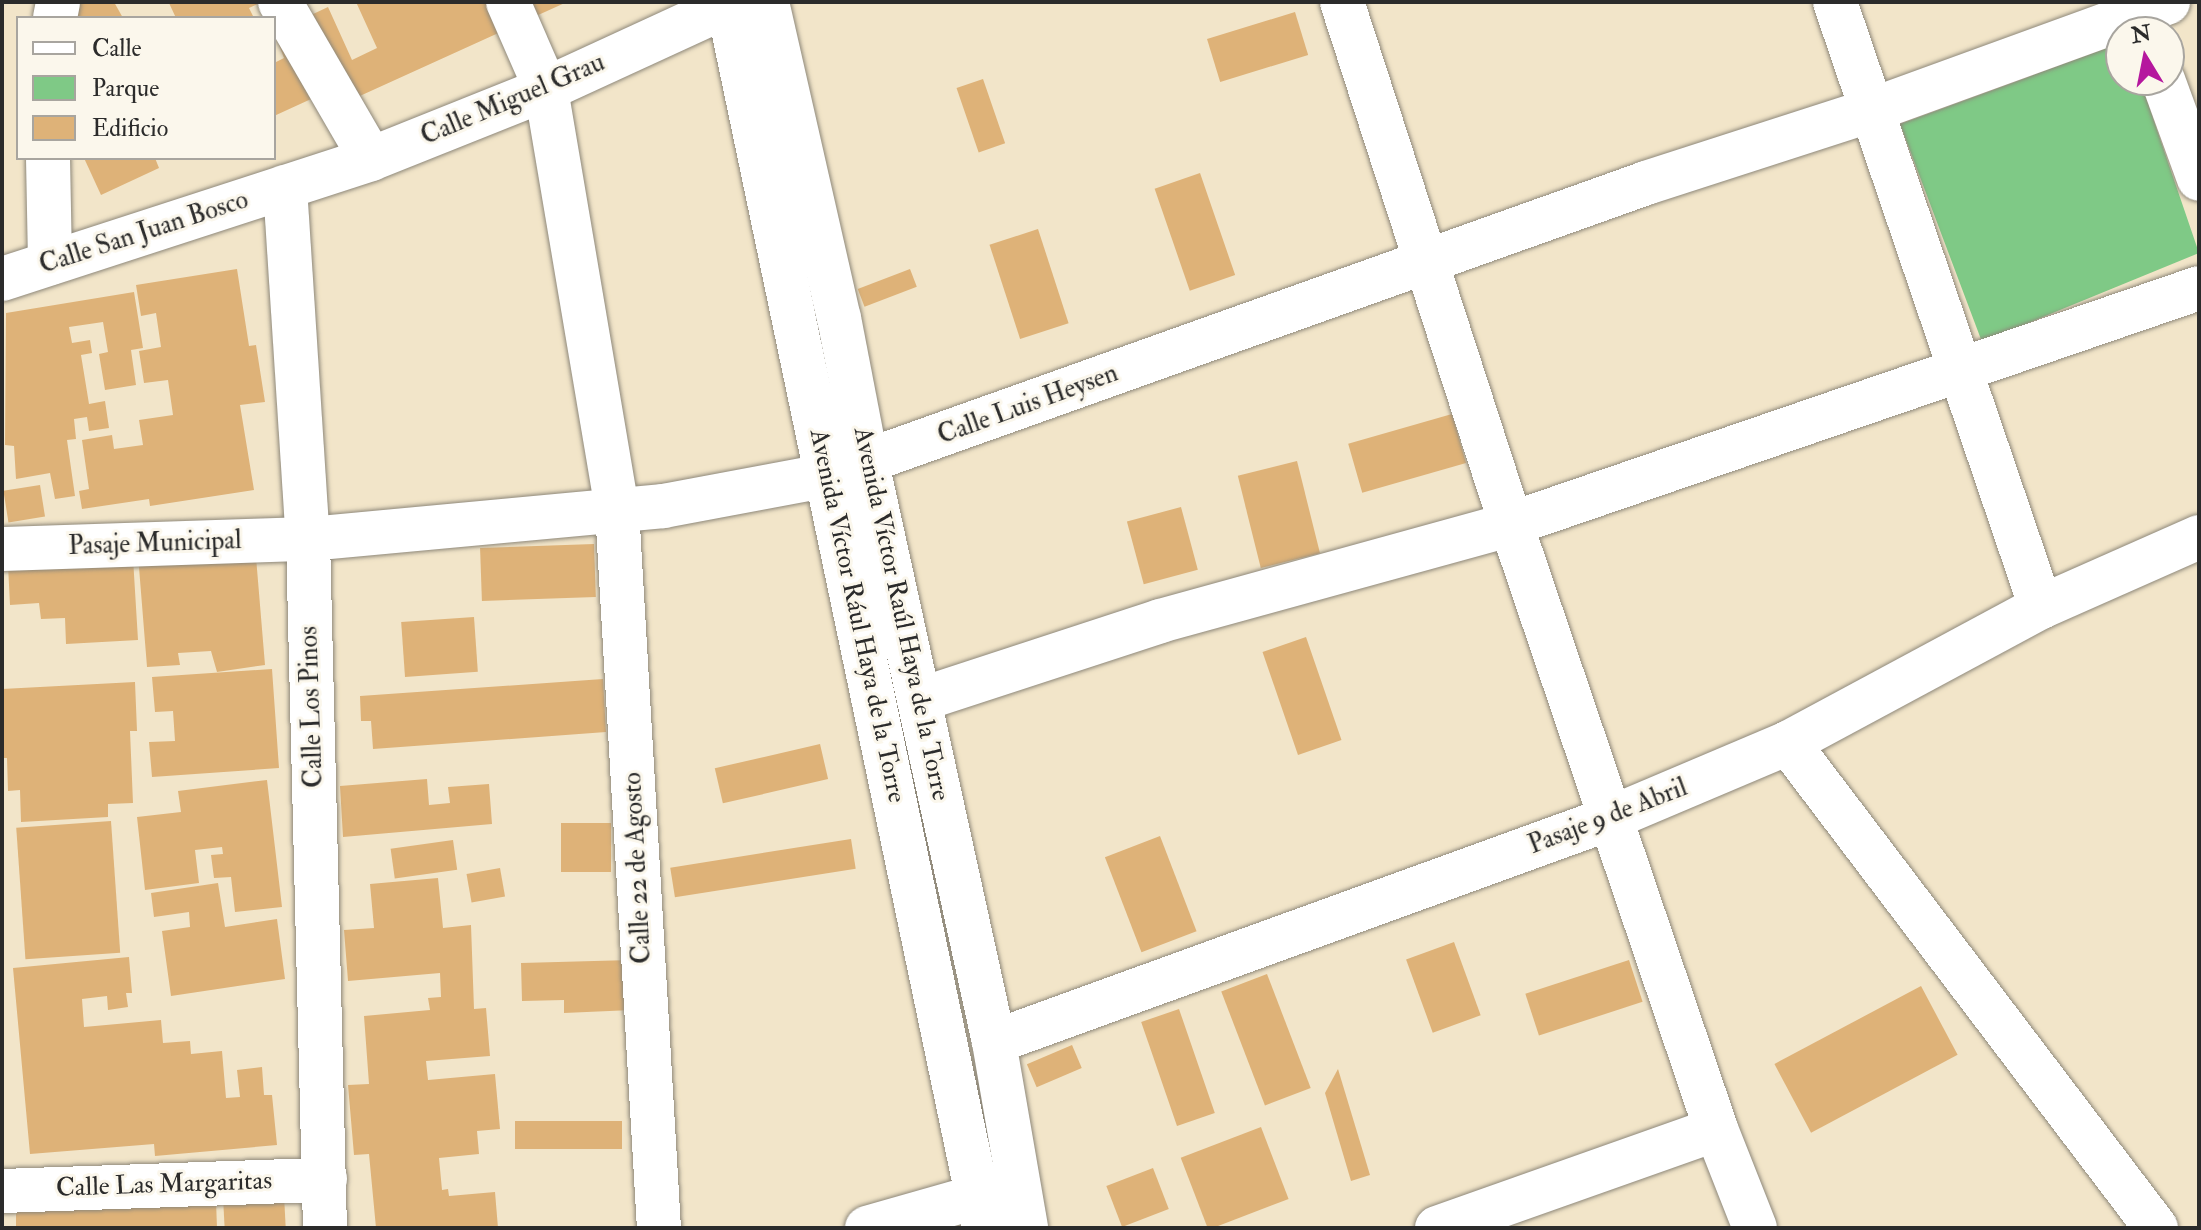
<!DOCTYPE html>
<html>
<head>
<meta charset="utf-8">
<style>
	body { margin:0 }
	#map { position:relative; width:2201px; height:1230px; overflow:hidden; background:#f2e5c9; font-family:"IM FELL Double Pica",serif }
	div>[style] { position:absolute }
	.green>* { inset:0; background:#7fc986 }
	.building>* { inset:0; background:#deb278; transform-origin:0 0 }
	.roads { filter:drop-shadow(0 0 2px #8e887a) drop-shadow(0 0 2px #8e887a) }
	.minor>* { height:44px; margin:-22px; padding:0 22px; transform-origin:22px; border-radius:22px; background:#fff }
	span { translate:-50% -50%; white-space:nowrap; text-align:center; line-height:1.15; -webkit-text-stroke:6px #fbf7ec; paint-order:stroke }
	.street-label { font-size:26px; color:#2b2b2b }
	.frame { position:absolute; inset:0; border:4px solid #2b2b2b; pointer-events:none }
	.legend { position:absolute; left:16px; top:16px; width:260px; height:144px; box-sizing:border-box; background:#fbf7ec; border:2px solid #a8a59f; margin:0; padding:10px 14px; list-style:none; font-size:24px; color:#2b2b2b }
	.legend li { display:flex; align-items:center; gap:16px; height:40px }
	.legend b { width:40px; border:2px solid #a8a59f }
	.north { position:absolute; left:2105px; top:16px; width:80px; height:80px; box-sizing:border-box; background:#fbf7ec; border:2px solid #a8a59f; border-radius:50%; rotate:350deg; font-size:22px; font-weight:700; line-height:32px; text-align:center; color:#2b2b2b }
	.north::after { content:''; display:block; margin:auto; width:28px; height:36px; background:#b5179e; clip-path:polygon(50% 0,100% 100%,50% 72%,0 100%) }
</style>
</head>
<body>
<div id="map">
	<div class="green">
		<div style="clip-path:polygon(2121px 43px,2121px 80px,2140px 80px,2199px 253px,1982px 342px,1900px 124px)"></div>
	</div>
	<div class="building">
		<div style="clip-path:polygon(67px 2px,114px 2px,123px 18px,75px 18px)"></div>
		<div style="clip-path:polygon(262px 2px,249px 8px,254px 18px,176px 18px,169px 3px)"></div>
		<div style="clip-path:polygon(356px 2px,492px 2px,505px 30px,351px 100px,311px 15px,328px 7px,352px 60px,377px 48px)"></div>
		<div style="clip-path:polygon(530px 2px,567px 2px,536px 16px)"></div>
		<div style="left:1295px;top:12px;width:45px;height:92px;rotate:73deg"></div>
		<div style="clip-path:polygon(274px 32px,322px 94px,274px 116px,274px 63px,284px 58px)"></div>
		<div style="left:983px;top:79px;width:68px;height:28px;rotate:71deg"></div>
		<div style="clip-path:polygon(84px 158px,155px 158px,159px 168px,101px 195px)"></div>
		<div style="left:1200px;top:173px;width:108px;height:48px;rotate:71deg"></div>
		<div style="left:1038px;top:229px;width:99px;height:51px;rotate:72deg"></div>
		<div style="clip-path:polygon(237px 269px,249px 346px,256px 345px,265px 402px,240px 405px,254px 490px,150px 506px,149px 499px,82px 509px,79px 491px,89px 489px,82px 440px,112px 435px,114px 449px,143px 445px,139px 420px,173px 415px,168px 380px,144px 383px,139px 351px,161px 347px,156px 313px,141px 316px,136px 285px)"></div>
		<div style="left:910px;top:269px;width:19px;height:56px;rotate:69deg"></div>
		<div style="clip-path:polygon(134px 292px,143px 348px,131px 350px,136px 385px,105px 390px,99px 354px,108px 352px,103px 322px,69px 327px,72px 343px,90px 340px,92px 353px,81px 355px,89px 404px,105px 401px,109px 428px,89px 431px,87px 417px,74px 419px,76px 439px,67px 440px,75px 496px,55px 499px,50px 473px,16px 479px,14px 446px,5px 445px,6px 313px)"></div>
		<div style="left:1452px;top:414px;width:51px;height:108px;rotate:74deg"></div>
		<div style="left:1297px;top:461px;width:95px;height:61px;rotate:76deg"></div>
		<div style="left:40px;top:485px;width:32px;height:37px;rotate:81deg"></div>
		<div style="left:1181px;top:507px;width:65px;height:56px;rotate:75deg"></div>
		<div style="left:594px;top:544px;width:53px;height:114px;rotate:88deg"></div>
		<div style="clip-path:polygon(255px 545px,265px 665px,217px 672px,211px 651px,178px 653px,180px 665px,147px 667px,138px 555px)"></div>
		<div style="clip-path:polygon(133px 558px,138px 640px,66px 644px,65px 618px,41px 619px,39px 603px,10px 605px,8px 565px)"></div>
		<div style="left:474px;top:617px;width:55px;height:73px;rotate:86deg"></div>
		<div style="left:1306px;top:637px;width:109px;height:46px;rotate:71deg"></div>
		<div style="clip-path:polygon(272px 669px,279px 768px,152px 777px,149px 742px,175px 741px,173px 711px,155px 712px,152px 677px)"></div>
		<div style="clip-path:polygon(603px 679px,606px 732px,373px 749px,371px 721px,361px 721px,360px 696px)"></div>
		<div style="clip-path:polygon(135px 682px,137px 731px,130px 731px,133px 803px,108px 804px,108px 817px,21px 822px,20px 790px,8px 791px,7px 758px,2px 758px,2px 689px)"></div>
		<div style="left:820px;top:744px;width:36px;height:108px;rotate:77deg"></div>
		<div style="clip-path:polygon(427px 779px,429px 805px,450px 803px,448px 787px,489px 784px,492px 824px,343px 837px,340px 786px)"></div>
		<div style="clip-path:polygon(267px 780px,282px 907px,235px 912px,231px 877px,214px 878px,211px 855px,223px 854px,222px 847px,195px 850px,199px 883px,145px 890px,137px 817px,181px 812px,178px 791px)"></div>
		<div style="left:111px;top:821px;width:132px;height:95px;rotate:86deg"></div>
		<div style="left:611px;top:823px;width:49px;height:50px;rotate:90deg"></div>
		<div style="left:1160px;top:836px;width:102px;height:59px;rotate:69deg"></div>
		<div style="left:851px;top:839px;width:30px;height:183px;rotate:81deg"></div>
		<div style="left:453px;top:840px;width:30px;height:63px;rotate:82deg"></div>
		<div style="left:500px;top:868px;width:29px;height:34px;rotate:80deg"></div>
		<div style="clip-path:polygon(438px 878px,443px 928px,471px 925px,474px 1009px,486px 1008px,490px 1056px,426px 1061px,428px 1080px,495px 1074px,500px 1129px,477px 1131px,479px 1154px,439px 1158px,442px 1190px,448px 1189px,449px 1196px,495px 1192px,498px 1228px,376px 1228px,369px 1154px,354px 1155px,348px 1085px,369px 1084px,364px 1016px,430px 1010px,428px 998px,441px 997px,440px 973px,348px 981px,344px 930px,374px 928px,370px 884px)"></div>
		<div style="clip-path:polygon(218px 883px,225px 927px,277px 919px,285px 979px,171px 996px,162px 931px,190px 927px,189px 912px,154px 917px,151px 893px)"></div>
		<div style="left:1454px;top:942px;width:78px;height:51px;rotate:70deg"></div>
		<div style="clip-path:polygon(129px 957px,132px 993px,126px 993px,128px 1007px,108px 1010px,107px 996px,82px 999px,84px 1027px,161px 1020px,163px 1043px,190px 1041px,191px 1054px,222px 1051px,226px 1098px,240px 1097px,237px 1070px,262px 1067px,264px 1095px,272px 1095px,277px 1145px,155px 1156px,154px 1144px,30px 1154px,13px 968px)"></div>
		<div style="clip-path:polygon(631px 960px,632px 1010px,564px 1013px,564px 1000px,522px 1001px,521px 963px)"></div>
		<div style="left:1629px;top:960px;width:44px;height:109px;rotate:72deg"></div>
		<div style="left:1267px;top:974px;width:122px;height:49px;rotate:69deg"></div>
		<div style="left:1921px;top:986px;width:78px;height:166px;rotate:62deg"></div>
		<div style="left:1179px;top:1009px;width:110px;height:40px;rotate:71deg"></div>
		<div style="left:1072px;top:1045px;width:25px;height:49px;rotate:67deg"></div>
		<div style="clip-path:polygon(1338px 1069px,1370px 1175px,1351px 1181px,1325px 1093px)"></div>
		<div style="left:515px;top:1121px;width:107px;height:28px"></div>
		<div style="left:1261px;top:1127px;width:77px;height:86px;rotate:69deg"></div>
		<div style="left:1153px;top:1168px;width:44px;height:50px;rotate:69deg"></div>
		<div style="left:284px;top:1195px;width:33px;height:61px;rotate:87deg"></div>
		<div style="clip-path:polygon(216px 1201px,217px 1228px,16px 1228px,16px 1210px)"></div>
	</div>
	<div class="roads">
		<div class="minor">
			<div style="left:280px;top:2px;width:181px;rotate:59.9deg"></div>
			<div style="left:508px;top:2px;width:95px;rotate:66.4deg"></div>
			<div style="left:546px;top:89px;width:426px;rotate:80.4deg"></div>
			<div style="left:617px;top:509px;width:720px;rotate:86.66deg"></div>
			<div style="left:767px;top:2px;width:324px;rotate:77.2deg"></div>
			<div style="left:839px;top:318px;width:148px;rotate:79.1deg"></div>
			<div style="left:867px;top:463px;width:593px;rotate:77.63deg"></div>
			<div style="left:994px;top:1042px;width:189px;rotate:80.2deg"></div>
			<div style="left:1342px;top:2px;width:549px;rotate:72.06deg"></div>
			<div style="left:1511px;top:524px;width:639px;rotate:71.28deg"></div>
			<div style="left:1716px;top:1129px;width:106px;rotate:68.5deg"></div>
			<div style="left:1835px;top:2px;width:639px;rotate:71.2deg"></div>
			<div style="left:728px;top:5px;width:1250px;rotate:78.18deg"></div>
			<div style="left:55px;top:18px;width:16px;rotate:-79deg"></div>
			<div style="left:2163px;top:80px;width:105px;rotate:70deg"></div>
			<div style="left:48px;top:158px;width:105px;rotate:88.9deg"></div>
			<div style="left:285px;top:187px;width:353px;rotate:86.3deg"></div>
			<div style="left:308px;top:539px;width:689px;rotate:88.59deg"></div>
			<div style="left:2px;top:279px;width:388px;rotate:-18deg"></div>
			<div style="left:371px;top:159px;width:188px;rotate:-21.8deg"></div>
			<div style="left:546px;top:89px;width:208px;rotate:-24.7deg"></div>
			<div style="left:2px;top:549px;width:306px;rotate:-1.9deg"></div>
			<div style="left:308px;top:539px;width:357px;rotate:-5.3deg"></div>
			<div style="left:663px;top:506px;width:168px;rotate:-10.6deg"></div>
			<div style="left:828px;top:475px;width:869px;rotate:-19.64deg"></div>
			<div style="left:1646px;top:183px;width:237px;rotate:-17.9deg"></div>
			<div style="left:1872px;top:110px;width:315px;rotate:-20deg"></div>
			<div style="left:919px;top:700px;width:254px;rotate:-18.1deg"></div>
			<div style="left:1160px;top:621px;width:364px;rotate:-15.4deg"></div>
			<div style="left:1511px;top:524px;width:727px;rotate:-18.93deg"></div>
			<div style="left:1788px;top:743px;width:609px;rotate:52.81deg"></div>
			<div style="left:994px;top:1042px;width:656px;rotate:-19.95deg"></div>
			<div style="left:1611px;top:818px;width:192px;rotate:-23deg"></div>
			<div style="left:1788px;top:743px;width:287px;rotate:-28.3deg"></div>
			<div style="left:2041px;top:607px;width:173px;rotate:-23.9deg"></div>
			<div style="left:2px;top:1191px;width:323px;rotate:-2deg"></div>
			<div style="left:867px;top:1228px;width:146px;rotate:-15.9deg"></div>
			<div style="left:1437px;top:1228px;width:296px;rotate:-19.5deg"></div>
		</div>
	</div>
	<div class="street-label">
		<span style="left:513px;top:100px;rotate:-23deg">Calle Miguel Grau</span>
		<span style="left:144px;top:233px;rotate:-18deg">Calle San Juan Bosco</span>
		<span style="left:1028px;top:405px;rotate:-20deg">Calle Luis Heysen</span>
		<span style="left:155px;top:544px;rotate:-2deg">Pasaje Municipal</span>
		<span style="left:901px;top:614px;rotate:78deg">Avenida Víctor Raúl Haya de la Torre</span>
		<span style="left:857px;top:616px;rotate:78deg">Avenida Víctor Rául Haya de la Torre</span>
		<span style="left:312px;top:707px;rotate:-92deg">Calle Los Pinos</span>
		<span style="left:1608px;top:817px;rotate:-21deg">Pasaje 9 de Abril</span>
		<span style="left:638px;top:868px;rotate:-93deg">Calle 22 de Agosto</span>
		<span style="left:164px;top:1185px;rotate:-2deg">Calle Las Margaritas</span>
	</div>
	<div class="frame"></div>
	<ul class="legend">
	<li><b style="height:10px;background:#fff"></b>Calle</li>
	<li><b style="height:22px;background:#7fc986"></b>Parque</li>
	<li><b style="height:22px;background:#deb278"></b>Edificio</li>
	</ul>
	<div class="north">N</div>
</div>
</body>
</html>
